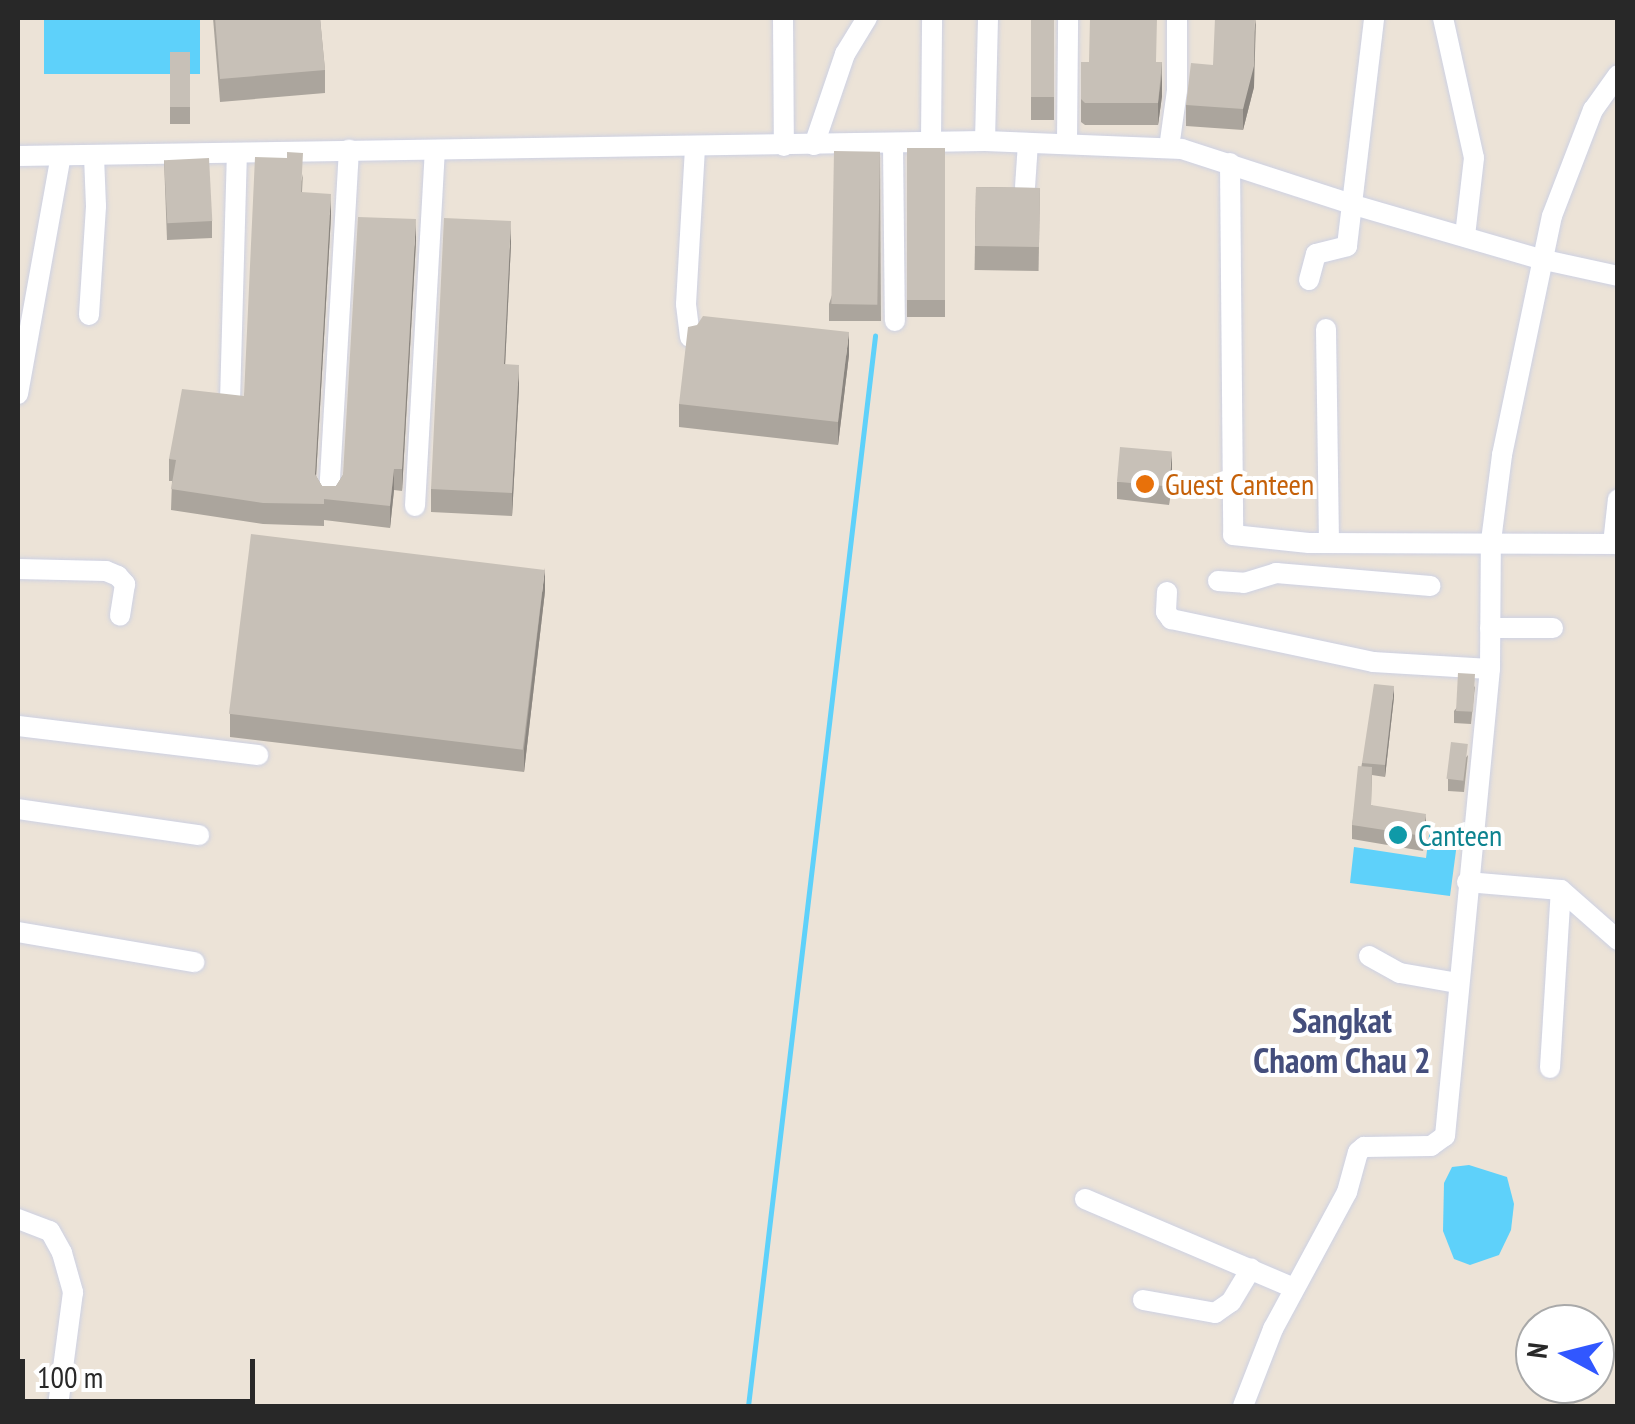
<!DOCTYPE html>
<html>
<head>
<meta charset="utf-8">
<style>
	body { margin:0 }
	#map { position:relative; width:1635px; height:1424px; overflow:hidden; background:#ece3d7; font-family:"PT Sans Narrow",sans-serif }
	div>[style] { position:absolute }
	.water>* { inset:0; background:#5ed1fa; transform-origin:0 0 }
	.stream>* { height:5px; margin:-2.5px; padding:0 2.5px; transform-origin:2.5px; border-radius:2.5px; background:#5ed1fa }
	.roads { filter:drop-shadow(0 0 2px #cdd1e3) drop-shadow(0 0 2px #cdd1e3) }
	.minor>* { height:20px; margin:-10px; padding:0 10px; transform-origin:10px; border-radius:10px; background:#fff }
	.wall>* { inset:0; background:#aba59d; transform-origin:0 0 }
	.shaded-wall>* { inset:0; background:#8b8680 }
	.building>* { inset:0; background:#c7c0b7; transform-origin:0 0 }
	.dots>* { width:28px; height:28px; translate:-50% -50%; box-sizing:border-box; border:5px solid #fff; border-radius:50% }
	span { translate:-50% -50%; white-space:nowrap; text-align:center; line-height:1.15; -webkit-text-stroke:8px #fff; paint-order:stroke }
	.food-label { font-size:30px; color:#c56008 }
	.left { translate:0 -50%; text-align:left }
	.culture-label { font-size:30px; color:#0d838f }
	.quarter-label { font-size:35px; color:#444e7c; font-weight:700 }
	.frame { position:absolute; inset:0; border:20px solid #282828; pointer-events:none }
	.north { position:absolute; left:1515px; top:1304px; width:100px; height:100px; box-sizing:border-box; background:#fff; border:2px solid #a9a9a9; border-radius:50%; rotate:277deg; font-size:28px; font-weight:700; line-height:40px; text-align:center; color:#282828 }
	.north::after { content:''; display:block; margin:auto; width:35px; height:45px; background:#3157ff; clip-path:polygon(50% 0,100% 100%,50% 72%,0 100%) }
	.scale { position:absolute; left:20px; top:1359px; width:235px; height:45px; box-sizing:border-box; border:5px solid #282828; border-top:0; padding-left:12px; font-size:30px; line-height:35px; white-space:nowrap; color:#282828; -webkit-text-stroke:8px #fff; paint-order:stroke }
</style>
</head>
<body>
<div id="map">
	<div class="water">
		<div style="left:44px;top:18px;width:156px;height:56px"></div>
		<div style="clip-path:polygon(1430px 828px,1459px 828px,1450px 896px,1350px 883px,1354px 847px,1426px 858px)"></div>
		<div style="clip-path:polygon(1469px 1165px,1507px 1177px,1514px 1204px,1511px 1230px,1499px 1255px,1470px 1265px,1454px 1259px,1443px 1231px,1444px 1183px,1452px 1167px)"></div>
	</div>
	<div class="stream">
		<div style="left:748px;top:1406px;width:1078px;rotate:-83.23deg"></div>
	</div>
	<div class="roads">
		<div class="minor">
			<div style="left:783px;top:18px;width:128px;rotate:89.6deg"></div>
			<div style="left:1443px;top:18px;width:143px;rotate:77.5deg"></div>
			<div style="left:1474px;top:158px;width:79px;rotate:96.6deg"></div>
			<div style="left:985px;top:141px;width:123px;rotate:-88.6deg"></div>
			<div style="left:931px;top:142px;width:124px;rotate:-89.5deg"></div>
			<div style="left:893px;top:144px;width:177px;rotate:89.4deg"></div>
			<div style="left:1067px;top:144px;width:126px;rotate:-89.5deg"></div>
			<div style="left:814px;top:145px;width:96px;rotate:-71.2deg"></div>
			<div style="left:845px;top:54px;width:42px;rotate:-58.6deg"></div>
			<div style="left:1169px;top:148px;width:59px;rotate:-82.1deg"></div>
			<div style="left:1177px;top:90px;width:72px;rotate:-90deg"></div>
			<div style="left:18px;top:156px;width:967px;rotate:-0.89deg"></div>
			<div style="left:985px;top:141px;width:197px;rotate:2.3deg"></div>
			<div style="left:1182px;top:149px;width:181px;rotate:18deg"></div>
			<div style="left:1354px;top:205px;width:194px;rotate:16.2deg"></div>
			<div style="left:1540px;top:259px;width:80px;rotate:12.3deg"></div>
			<div style="left:1230px;top:163px;width:372px;rotate:89.5deg"></div>
			<div style="left:1233px;top:535px;width:76px;rotate:6deg"></div>
			<div style="left:1309px;top:543px;width:309px;rotate:0.2deg"></div>
			<div style="left:1025px;top:187px;width:44px;rotate:-86.1deg"></div>
			<div style="left:1309px;top:280px;width:27px;rotate:-75deg"></div>
			<div style="left:1316px;top:254px;width:32px;rotate:-14deg"></div>
			<div style="left:1347px;top:246px;width:230px;rotate:-83.2deg"></div>
			<div style="left:89px;top:315px;width:109px;rotate:-86.3deg"></div>
			<div style="left:96px;top:206px;width:50px;rotate:-92.3deg"></div>
			<div style="left:1326px;top:329px;width:214px;rotate:89.2deg"></div>
			<div style="left:690px;top:337px;width:33px;rotate:-97deg"></div>
			<div style="left:686px;top:304px;width:156px;rotate:-86.7deg"></div>
			<div style="left:18px;top:394px;width:242px;rotate:-79.8deg"></div>
			<div style="left:230px;top:401px;width:248px;rotate:-88.4deg"></div>
			<div style="left:329px;top:496px;width:347px;rotate:-86.7deg"></div>
			<div style="left:415px;top:506px;width:356px;rotate:-86.8deg"></div>
			<div style="left:1613px;top:544px;width:45px;rotate:-83.7deg"></div>
			<div style="left:18px;top:569px;width:88px;rotate:1.3deg"></div>
			<div style="left:106px;top:571px;width:13px;rotate:23deg"></div>
			<div style="left:118px;top:576px;width:11px;rotate:49deg"></div>
			<div style="left:125px;top:584px;width:32px;rotate:99deg"></div>
			<div style="left:1218px;top:581px;width:26px;rotate:4deg"></div>
			<div style="left:1244px;top:583px;width:34px;rotate:-17deg"></div>
			<div style="left:1276px;top:573px;width:155px;rotate:4.8deg"></div>
			<div style="left:1167px;top:592px;width:20px;rotate:93deg"></div>
			<div style="left:1166px;top:612px;width:9px;rotate:54deg"></div>
			<div style="left:1171px;top:619px;width:207px;rotate:12deg"></div>
			<div style="left:1373px;top:662px;width:117px;rotate:3.4deg"></div>
			<div style="left:1490px;top:628px;width:63px"></div>
			<div style="left:18px;top:726px;width:242px;rotate:6.9deg"></div>
			<div style="left:18px;top:809px;width:183px;rotate:8.2deg"></div>
			<div style="left:1467px;top:882px;width:94px;rotate:4.9deg"></div>
			<div style="left:1561px;top:890px;width:76px;rotate:41.3deg"></div>
			<div style="left:18px;top:932px;width:179px;rotate:9.7deg"></div>
			<div style="left:1369px;top:956px;width:35px;rotate:29deg"></div>
			<div style="left:1400px;top:973px;width:59px;rotate:9.8deg"></div>
			<div style="left:1550px;top:1068px;width:178px;rotate:-86.5deg"></div>
			<div style="left:1085px;top:1199px;width:227px;rotate:23.1deg"></div>
			<div style="left:18px;top:1219px;width:34px;rotate:21deg"></div>
			<div style="left:50px;top:1231px;width:25px;rotate:61deg"></div>
			<div style="left:62px;top:1253px;width:41px;rotate:74.2deg"></div>
			<div style="left:73px;top:1292px;width:115px;rotate:97.5deg"></div>
			<div style="left:1143px;top:1300px;width:73px;rotate:10.2deg"></div>
			<div style="left:1215px;top:1313px;width:19px;rotate:-35deg"></div>
			<div style="left:1231px;top:1302px;width:39px;rotate:-59deg"></div>
			<div style="left:1243px;top:1406px;width:83px;rotate:-68.7deg"></div>
			<div style="left:1273px;top:1329px;width:156px;rotate:-61.6deg"></div>
			<div style="left:1347px;top:1192px;width:41px;rotate:-74.6deg"></div>
			<div style="left:1358px;top:1152px;width:8px;rotate:-40deg"></div>
			<div style="left:1364px;top:1147px;width:67px;rotate:-0.9deg"></div>
			<div style="left:1431px;top:1146px;width:17px;rotate:-36deg"></div>
			<div style="left:1445px;top:1136px;width:469px;rotate:-84.5deg"></div>
			<div style="left:1490px;top:669px;width:128px;rotate:-89.6deg"></div>
			<div style="left:1491px;top:541px;width:87px;rotate:-82.7deg"></div>
			<div style="left:1502px;top:455px;width:244px;rotate:-78.2deg"></div>
			<div style="left:1552px;top:216px;width:114px;rotate:-68.9deg"></div>
			<div style="left:1593px;top:110px;width:43px;rotate:-54.5deg"></div>
		</div>
	</div>
	<div class="wall">
		<div style="clip-path:polygon(213px 18px,320px 18px,325px 70px,325px 93px,220px 102px)"></div>
		<div style="left:1031px;top:18px;width:23px;height:102px"></div>
		<div style="left:170px;top:52px;width:20px;height:72px"></div>
		<div style="clip-path:polygon(1081px 62px,1162px 62px,1162px 96px,1158px 125px,1085px 125px,1081px 122px)"></div>
		<div style="clip-path:polygon(1213px 65px,1254px 87px,1243px 130px,1186px 126px,1186px 105px)"></div>
		<div style="left:907px;top:148px;width:38px;height:169px"></div>
		<div style="clip-path:polygon(880px 152px,881px 321px,829px 321px,829px 304px)"></div>
		<div style="clip-path:polygon(164px 160px,212px 221px,212px 238px,167px 240px)"></div>
		<div style="clip-path:polygon(303px 174px,302px 192px,331px 216px,316px 476px,322px 486px,336px 486px,343px 475px,416px 241px,402px 491px,394px 490px,390px 528px,324px 520px,324px 526px,263px 524px,171px 510px,172px 481px,169px 481px,169px 459px,244px 396px)"></div>
		<div style="left:976px;top:187px;width:64px;height:83px;rotate:1deg"></div>
		<div style="clip-path:polygon(511px 244px,505px 364px,519px 388px,512px 516px,431px 512px,431px 489px)"></div>
		<div style="clip-path:polygon(849px 355px,838px 445px,679px 427px,679px 404px)"></div>
		<div style="clip-path:polygon(1172px 470px,1169px 505px,1117px 499px,1117px 482px)"></div>
		<div style="clip-path:polygon(545px 591px,524px 772px,230px 737px,230px 714px)"></div>
		<div style="clip-path:polygon(1475px 686px,1471px 724px,1454px 723px,1454px 711px)"></div>
		<div style="clip-path:polygon(1394px 697px,1385px 777px,1372px 775px,1371px 805px,1426px 828px,1423px 851px,1352px 839px,1352px 825px,1362px 763px)"></div>
		<div style="clip-path:polygon(1468px 755px,1464px 792px,1448px 791px,1448px 779px)"></div>
	</div>
	<div class="shaded-wall">
		<div style="clip-path:polygon(1256px 18px,1254px 87px,1243px 130px,1243px 109px)"></div>
		<div style="clip-path:polygon(1162px 74px,1162px 96px,1158px 125px,1158px 103px)"></div>
		<div style="clip-path:polygon(331px 194px,331px 216px,315px 495px,315px 474px)"></div>
		<div style="clip-path:polygon(416px 219px,416px 241px,402px 491px,402px 469px)"></div>
		<div style="clip-path:polygon(511px 221px,511px 244px,504px 388px,504px 364px)"></div>
		<div style="clip-path:polygon(849px 332px,849px 355px,838px 445px,838px 422px)"></div>
		<div style="clip-path:polygon(519px 365px,519px 388px,512px 516px,512px 493px)"></div>
		<div style="clip-path:polygon(1172px 452px,1172px 470px,1169px 505px,1169px 487px)"></div>
		<div style="clip-path:polygon(394px 469px,394px 490px,390px 528px,390px 506px)"></div>
		<div style="clip-path:polygon(545px 568px,545px 591px,524px 772px,524px 749px)"></div>
		<div style="clip-path:polygon(1394px 686px,1394px 697px,1385px 777px,1385px 765px)"></div>
		<div style="clip-path:polygon(1426px 814px,1426px 828px,1423px 851px,1423px 836px)"></div>
	</div>
	<div class="building">
		<div style="clip-path:polygon(215px 18px,320px 18px,325px 70px,220px 79px)"></div>
		<div style="left:1031px;top:18px;width:23px;height:79px"></div>
		<div style="clip-path:polygon(1090px 18px,1157px 18px,1156px 62px,1162px 62px,1158px 103px,1085px 103px,1081px 99px,1081px 62px,1089px 62px)"></div>
		<div style="clip-path:polygon(1215px 18px,1255px 18px,1254px 66px,1243px 109px,1186px 105px,1191px 63px,1213px 65px)"></div>
		<div style="left:170px;top:52px;width:20px;height:55px"></div>
		<div style="left:907px;top:148px;width:38px;height:152px"></div>
		<div style="left:834px;top:151px;width:46px;height:153px;rotate:1deg"></div>
		<div style="clip-path:polygon(287px 152px,303px 153px,301px 192px,331px 194px,315px 474px,322px 486px,336px 486px,343px 475px,358px 217px,416px 219px,402px 469px,394px 469px,390px 506px,324px 499px,324px 504px,263px 503px,171px 489px,176px 460px,169px 459px,182px 389px,244px 396px,255px 157px,287px 158px)"></div>
		<div style="left:209px;top:158px;width:63px;height:45px;rotate:87deg"></div>
		<div style="left:976px;top:187px;width:64px;height:59px;rotate:1deg"></div>
		<div style="clip-path:polygon(444px 218px,511px 221px,504px 364px,519px 365px,512px 493px,431px 489px)"></div>
		<div style="clip-path:polygon(703px 316px,849px 332px,838px 422px,679px 404px,688px 327px,697px 325px)"></div>
		<div style="left:1120px;top:447px;width:52px;height:35px;rotate:5deg"></div>
		<div style="left:251px;top:534px;width:296px;height:181px;rotate:7deg"></div>
		<div style="left:1458px;top:673px;width:17px;height:38px;rotate:3deg"></div>
		<div style="clip-path:polygon(1374px 684px,1394px 686px,1385px 765px,1362px 763px)"></div>
		<div style="left:1451px;top:742px;width:17px;height:37px;rotate:7deg"></div>
		<div style="clip-path:polygon(1358px 766px,1372px 767px,1371px 805px,1426px 814px,1423px 836px,1352px 825px)"></div>
	</div>
	<div class="dots">
		<div style="left:1145px;top:484px;background:#e8710a"></div>
		<div style="left:1398px;top:835px;background:#0f9aa8"></div>
	</div>
	<div class="food-label">
		<span class="left" style="left:1165px;top:484px">Guest Canteen</span>
	</div>
	<div class="culture-label">
		<span class="left" style="left:1418px;top:835px">Canteen</span>
	</div>
	<div class="quarter-label">
		<span style="left:1342px;top:1040px">Sangkat<br>Chaom Chau 2</span>
	</div>
	<div class="frame"></div>
	<div class="north">N</div>
	<div class="scale">100 m</div>
</div>
</body>
</html>
